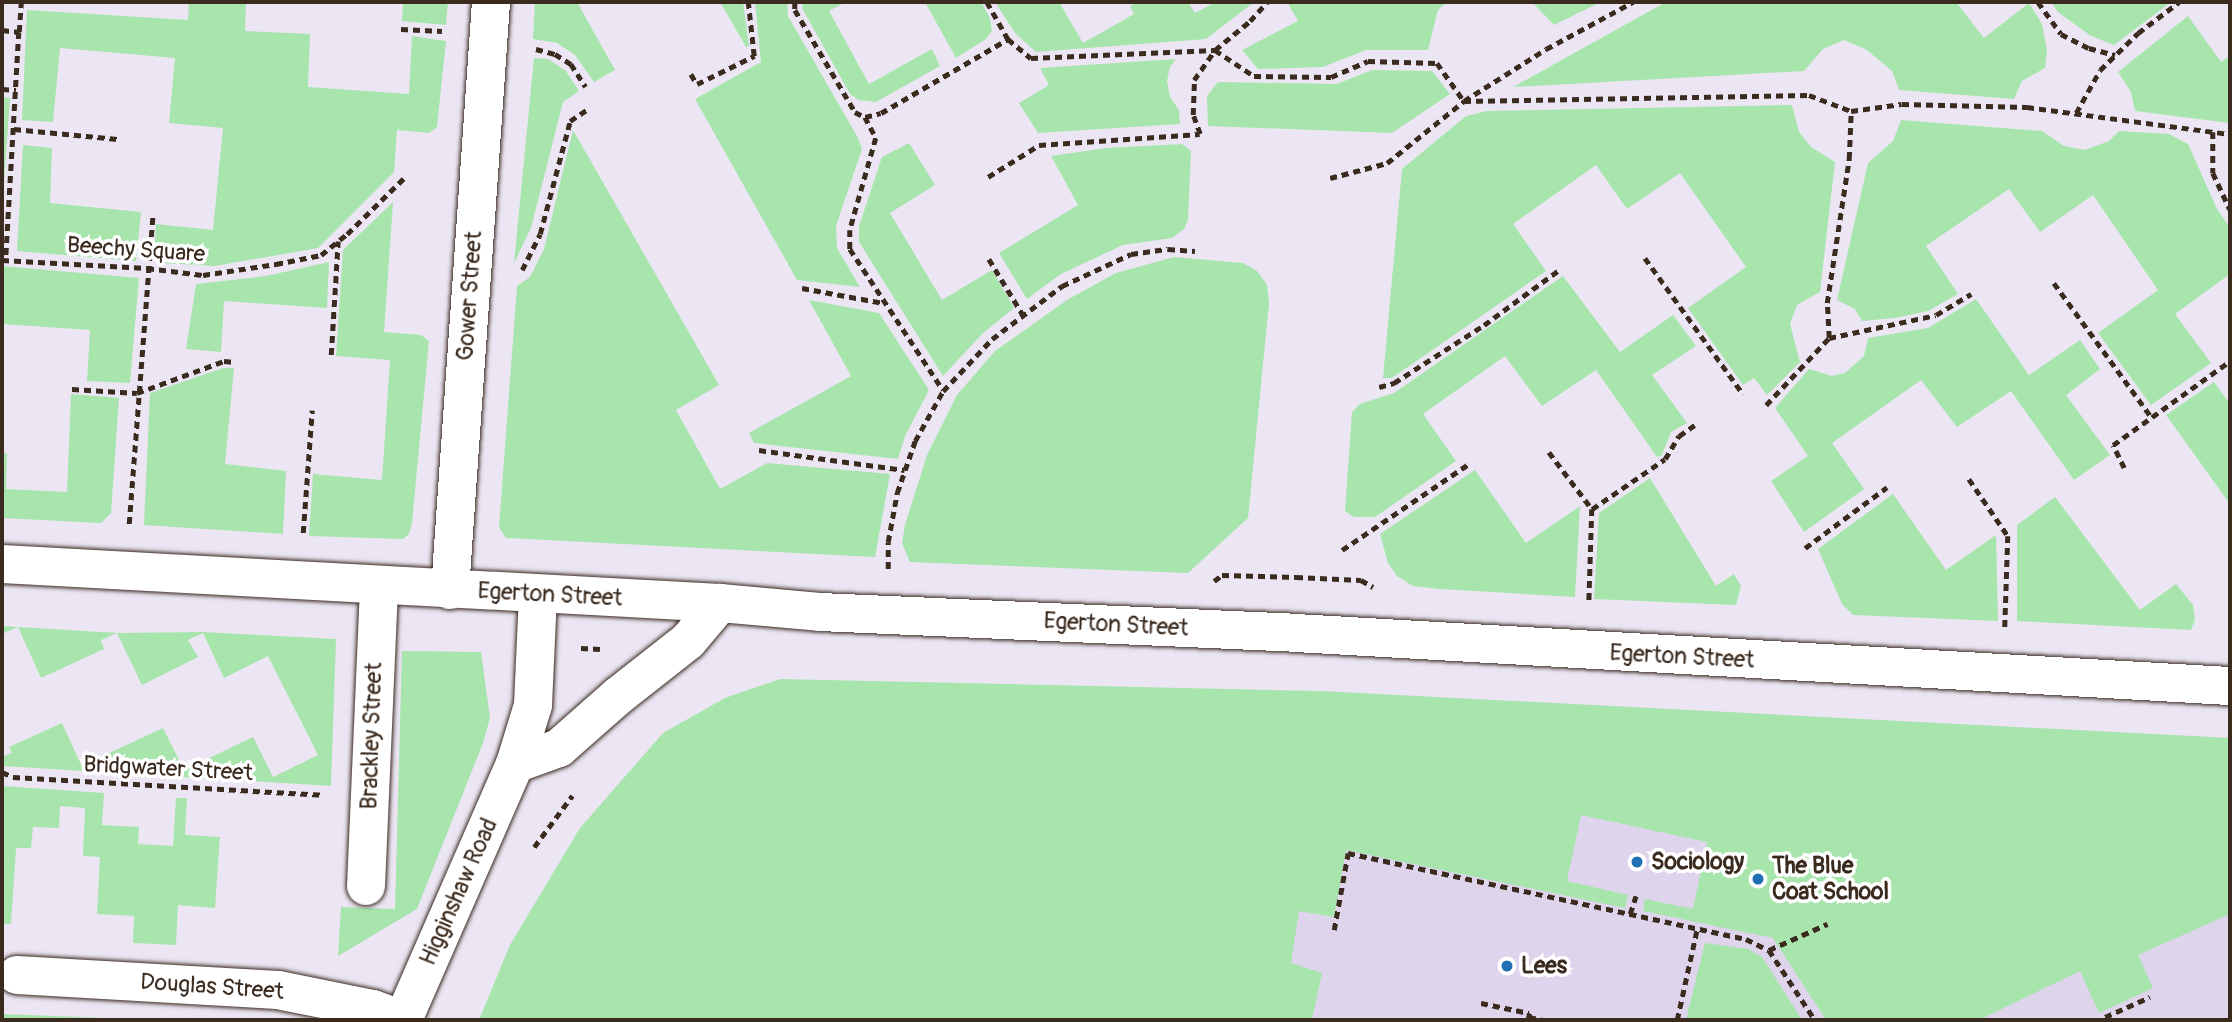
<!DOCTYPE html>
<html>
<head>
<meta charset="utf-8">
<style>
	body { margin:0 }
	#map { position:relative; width:2232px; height:1022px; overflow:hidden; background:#ece6f4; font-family:Pangolin,sans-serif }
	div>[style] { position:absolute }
	.built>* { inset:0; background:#ded4ec }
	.green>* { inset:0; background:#a7e5ad }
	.path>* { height:4.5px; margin-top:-2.25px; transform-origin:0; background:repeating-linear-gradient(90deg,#3b2a1e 0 7px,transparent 0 12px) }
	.roads { filter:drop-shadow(0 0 2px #3b2a1e) drop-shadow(0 0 2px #3b2a1e) }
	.street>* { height:38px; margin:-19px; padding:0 19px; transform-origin:19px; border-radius:19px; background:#fff }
	.secondary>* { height:38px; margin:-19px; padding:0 19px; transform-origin:19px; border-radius:19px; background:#fff }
	.dots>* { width:19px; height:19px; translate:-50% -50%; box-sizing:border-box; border:4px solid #fff; border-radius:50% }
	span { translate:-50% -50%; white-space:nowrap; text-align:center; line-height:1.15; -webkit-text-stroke:7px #fff; paint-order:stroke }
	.street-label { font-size:23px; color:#3b2a1e }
	.poi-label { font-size:23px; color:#3b2a1e; font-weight:700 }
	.left { translate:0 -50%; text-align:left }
	.frame { position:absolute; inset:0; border:4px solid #3b2a1e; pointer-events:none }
</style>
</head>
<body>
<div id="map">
	<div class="built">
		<div style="clip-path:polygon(1320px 691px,2230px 738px,2230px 1020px,1260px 1020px)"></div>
	</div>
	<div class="green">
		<div style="clip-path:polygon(189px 2px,246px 2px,245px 31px,310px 34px,308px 87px,409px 94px,412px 36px,446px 41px,437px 127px,429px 133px,397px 130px,394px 172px,318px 248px,215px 266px,163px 263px,154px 257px,156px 224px,213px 230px,223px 128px,169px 123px,175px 58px,60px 48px,53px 122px,22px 120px,27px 10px,188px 20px)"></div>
		<div style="clip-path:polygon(403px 2px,448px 2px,446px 25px,402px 21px)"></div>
		<div style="clip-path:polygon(535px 2px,577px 2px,615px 70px,594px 82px,575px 55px,557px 43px,533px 39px)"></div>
		<div style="clip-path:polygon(720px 2px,743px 2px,749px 46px,746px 47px)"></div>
		<div style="clip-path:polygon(755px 2px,787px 2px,788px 16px,858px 138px,862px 149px,836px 226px,837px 248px,860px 287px,797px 280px,695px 99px,761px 62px)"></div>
		<div style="clip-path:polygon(804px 2px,846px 2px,829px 11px,869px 84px,932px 49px,940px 66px,876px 102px,859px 100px,850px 94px,802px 8px)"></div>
		<div style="clip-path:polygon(925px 2px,981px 2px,990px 18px,992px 31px,986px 39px,956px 58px)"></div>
		<div style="clip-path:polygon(995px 2px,1059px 2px,1083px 43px,1134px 14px,1130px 6px,1138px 2px,1188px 2px,1195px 13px,1216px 2px,1254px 2px,1206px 39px,1036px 52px,1015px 33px)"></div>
		<div style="clip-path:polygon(1287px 2px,1447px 2px,1438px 10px,1428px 50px,1366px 50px,1323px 67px,1258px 69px,1242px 50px,1298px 21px)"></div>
		<div style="clip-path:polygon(1532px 2px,1601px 2px,1554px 25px)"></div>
		<div style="clip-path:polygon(1666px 2px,1956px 2px,1984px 38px,2029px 3px,2042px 24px,2047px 50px,2045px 68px,2022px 81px,2014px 99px,1899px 90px,1892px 71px,1867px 50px,1844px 40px,1823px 49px,1804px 71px,1513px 87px)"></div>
		<div style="clip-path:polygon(2051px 2px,2171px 2px,2114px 45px,2091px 36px,2058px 12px)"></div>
		<div style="clip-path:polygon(2188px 16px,2221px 62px,2230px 56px,2230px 123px,2135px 111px,2131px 92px,2118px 72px)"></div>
		<div style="clip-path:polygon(534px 58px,548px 59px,566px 71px,579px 91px,563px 102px,531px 228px,514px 263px)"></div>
		<div style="clip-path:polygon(1176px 59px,1170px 67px,1167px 81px,1170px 97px,1179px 110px,1180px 124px,1038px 133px,1019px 103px,1049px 85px,1040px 68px)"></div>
		<div style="clip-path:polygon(1372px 70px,1432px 71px,1450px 94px,1392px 133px,1208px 126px,1207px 96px,1218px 82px,1337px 84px)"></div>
		<div style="clip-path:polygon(2px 97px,10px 98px,2px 211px)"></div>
		<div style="clip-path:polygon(1792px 105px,1799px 132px,1811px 147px,1835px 162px,1820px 292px,1797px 305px,1790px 324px,1800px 362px,1767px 395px,1754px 378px,1743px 385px,1688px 308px,1746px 267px,1680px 173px,1627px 209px,1596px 165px,1513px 224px,1546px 271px,1392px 378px,1383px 378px,1402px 169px,1466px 116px,1487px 111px)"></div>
		<div style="clip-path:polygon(1901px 120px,2042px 131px,2064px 146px,2085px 150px,2109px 141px,2119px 131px,2169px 134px,2188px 144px,2217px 209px,2230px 228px,2230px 274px,2175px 314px,2211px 363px,2151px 405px,2098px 333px,2158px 290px,2093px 195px,2040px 232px,2009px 189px,1926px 246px,1958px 294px,1928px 311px,1895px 318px,1862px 321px,1855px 309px,1837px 300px,1868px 163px,1893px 141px)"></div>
		<div style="clip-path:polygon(573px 130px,719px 385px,676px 410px,720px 489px,767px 463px,890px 474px,875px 557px,506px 538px,499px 527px,517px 286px,530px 277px,544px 249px)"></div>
		<div style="clip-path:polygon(909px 143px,935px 185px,890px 213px,942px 300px,992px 270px,1014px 308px,983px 333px,943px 376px,859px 242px,859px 226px,882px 157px)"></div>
		<div style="clip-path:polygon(1182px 144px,1191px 151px,1188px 220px,1184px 229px,1172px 238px,1123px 245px,1061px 274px,1027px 299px,999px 253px,1078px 205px,1051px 156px,1106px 148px)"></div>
		<div style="clip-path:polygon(23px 145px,52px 148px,50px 203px,141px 212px,136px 261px,17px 251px)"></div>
		<div style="clip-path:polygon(393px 202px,384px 332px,421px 335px,429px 341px,412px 523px,409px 534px,403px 539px,309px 536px,313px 474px,382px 480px,390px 360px,336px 356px,343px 250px)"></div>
		<div style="clip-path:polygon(1174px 257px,1243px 263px,1257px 271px,1267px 285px,1269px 303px,1248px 518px,1188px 573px,910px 562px,902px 543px,905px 525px,927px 455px,957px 395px,995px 351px,1067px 300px,1116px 273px)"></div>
		<div style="clip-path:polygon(329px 262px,327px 308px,224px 301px,221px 352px,186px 349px,196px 284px,266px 276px)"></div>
		<div style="clip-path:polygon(2px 266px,139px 278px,130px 383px,87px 381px,90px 330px,2px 324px)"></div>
		<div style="clip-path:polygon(1563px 276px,1620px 352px,1673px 315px,1696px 346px,1652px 375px,1687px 423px,1671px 432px,1662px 455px,1657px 457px,1596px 370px,1542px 406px,1505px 356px,1423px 414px,1456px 461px,1375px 517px,1354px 517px,1345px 511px,1352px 412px,1360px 404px,1394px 393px)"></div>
		<div style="clip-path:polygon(1976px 299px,2029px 375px,2080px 340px,2100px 369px,2066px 395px,2110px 455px,2074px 480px,2011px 391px,1957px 427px,1921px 380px,1832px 443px,1864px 489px,1804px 532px,1771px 481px,1808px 456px,1775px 408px,1809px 369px,1832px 376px,1845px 373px,1864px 356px,1868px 338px,1928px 328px)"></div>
		<div style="clip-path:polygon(809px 300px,879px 313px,929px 390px,905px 436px,898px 459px,754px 443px,749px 433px,851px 376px)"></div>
		<div style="clip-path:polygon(223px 368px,234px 368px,225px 464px,286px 471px,283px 534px,144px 525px,150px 393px)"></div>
		<div style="clip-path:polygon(2214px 382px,2230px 404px,2230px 504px,2166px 415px)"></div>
		<div style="clip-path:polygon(71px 394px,119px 398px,111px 513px,101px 523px,2px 518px,2px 454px,7px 453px,6px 489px,67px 492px)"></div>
		<div style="clip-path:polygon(1475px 470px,1526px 543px,1580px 506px,1575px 597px,1440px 589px,1413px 586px,1397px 576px,1388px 563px,1380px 534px)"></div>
		<div style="clip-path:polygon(1650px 478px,1716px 586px,1734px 574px,1741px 586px,1736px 605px,1594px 599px,1599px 513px)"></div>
		<div style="clip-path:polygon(1893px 494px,1946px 570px,1996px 535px,1998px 621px,1853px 615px,1842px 604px,1818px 549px)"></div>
		<div style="clip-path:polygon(2055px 497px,2140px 610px,2176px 584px,2193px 605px,2195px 620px,2191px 630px,2017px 621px,2017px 525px)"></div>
		<div style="clip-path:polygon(2px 626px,117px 633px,203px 632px,336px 639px,331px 786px,2px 766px,2px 757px,12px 753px,9px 747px,62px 723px,84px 771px,105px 760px,103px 756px,163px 728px,184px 770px,253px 737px,273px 777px,318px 755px,268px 656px,224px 678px,203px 633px,188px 640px,198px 657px,142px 685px,117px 633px,101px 640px,104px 649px,41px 678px,18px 627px,2px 634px)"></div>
		<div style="clip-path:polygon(402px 651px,481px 652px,490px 718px,483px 743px,417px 909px,338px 956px,341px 907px,395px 909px)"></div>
		<div style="clip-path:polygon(780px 679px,1320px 691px,2230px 738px,2230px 914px,2138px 955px,2153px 988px,2099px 1013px,2080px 971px,1979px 1020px,1826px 1020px,1773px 938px,1643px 911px,1645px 899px,1693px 909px,1707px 842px,1581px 815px,1567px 881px,1628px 895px,1625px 908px,1346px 850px,1334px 917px,1299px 911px,1291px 963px,1322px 973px,1312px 1020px,479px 1020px,510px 945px,580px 828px,663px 733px,725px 698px)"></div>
		<div style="clip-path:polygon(2px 786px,104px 793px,102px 825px,139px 827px,138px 844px,173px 846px,176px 798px,187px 798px,185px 835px,220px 837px,215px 908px,178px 905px,176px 945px,133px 943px,134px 916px,97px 914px,100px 857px,83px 856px,85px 808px,60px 806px,59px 828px,33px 827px,31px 848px,16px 848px,11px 924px,2px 924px)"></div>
		<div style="clip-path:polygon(1705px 943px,1748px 949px,1762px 957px,1802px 1020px,1686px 1020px)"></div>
		<div style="clip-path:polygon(2px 1014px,159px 1020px,2px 1020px)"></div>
	</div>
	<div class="path">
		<div style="left:795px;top:2px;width:8px;rotate:90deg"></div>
		<div style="left:795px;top:10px;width:118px;rotate:59.5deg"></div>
		<div style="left:855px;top:112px;width:11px;rotate:27deg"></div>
		<div style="left:865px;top:117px;width:16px;rotate:-14deg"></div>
		<div style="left:881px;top:113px;width:147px;rotate:-30.2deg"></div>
		<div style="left:987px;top:2px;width:43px;rotate:60.4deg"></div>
		<div style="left:1008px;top:39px;width:30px;rotate:40deg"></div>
		<div style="left:1031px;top:58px;width:184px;rotate:-2.5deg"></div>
		<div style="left:1215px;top:50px;width:47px;rotate:33.7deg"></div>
		<div style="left:1254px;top:76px;width:77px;rotate:0.7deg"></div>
		<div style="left:1331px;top:77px;width:40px;rotate:-23.4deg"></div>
		<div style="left:1368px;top:61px;width:69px;rotate:1.7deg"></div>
		<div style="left:1437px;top:63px;width:47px;rotate:54.6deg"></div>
		<div style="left:1464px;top:101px;width:345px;rotate:-1deg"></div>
		<div style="left:1809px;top:95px;width:45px;rotate:20.9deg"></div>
		<div style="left:1851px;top:111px;width:51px;rotate:-7.8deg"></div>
		<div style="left:1902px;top:104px;width:125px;rotate:1.4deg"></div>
		<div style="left:2027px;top:107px;width:205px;rotate:7.6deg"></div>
		<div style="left:2038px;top:2px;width:39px;rotate:54deg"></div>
		<div style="left:2061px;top:34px;width:31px;rotate:27deg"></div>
		<div style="left:2089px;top:48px;width:27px;rotate:15deg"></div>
		<div style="left:401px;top:29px;width:41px;rotate:2.8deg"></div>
		<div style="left:2px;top:30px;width:17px;rotate:7deg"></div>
		<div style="left:19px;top:32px;width:227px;rotate:93.3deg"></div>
		<div style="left:19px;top:32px;width:30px;rotate:-86deg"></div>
		<div style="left:536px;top:49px;width:20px;rotate:15deg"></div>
		<div style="left:555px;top:54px;width:19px;rotate:32deg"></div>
		<div style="left:571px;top:64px;width:27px;rotate:57deg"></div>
		<div style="left:691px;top:74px;width:12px;rotate:59deg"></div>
		<div style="left:697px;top:84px;width:64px;rotate:-26.2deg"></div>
		<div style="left:754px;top:56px;width:54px;rotate:-96.3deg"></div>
		<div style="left:2px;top:89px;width:14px;rotate:4deg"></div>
		<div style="left:2076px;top:113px;width:49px;rotate:-60.8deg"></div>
		<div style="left:2100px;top:70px;width:53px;rotate:-44.2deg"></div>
		<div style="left:2138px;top:33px;width:51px;rotate:-37.1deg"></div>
		<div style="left:865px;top:117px;width:24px;rotate:62deg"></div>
		<div style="left:876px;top:138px;width:96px;rotate:105.8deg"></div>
		<div style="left:850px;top:230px;width:19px;rotate:90deg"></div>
		<div style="left:850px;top:249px;width:169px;rotate:56.6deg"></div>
		<div style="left:14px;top:129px;width:104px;rotate:5.5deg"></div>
		<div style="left:2213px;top:132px;width:41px;rotate:90deg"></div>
		<div style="left:2213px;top:173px;width:40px;rotate:65deg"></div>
		<div style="left:988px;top:177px;width:60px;rotate:-32.1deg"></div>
		<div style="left:1039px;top:145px;width:161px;rotate:-3.9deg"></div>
		<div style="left:1200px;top:134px;width:20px;rotate:-110deg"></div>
		<div style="left:1193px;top:115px;width:35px;rotate:-88deg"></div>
		<div style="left:1194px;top:80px;width:37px;rotate:-55deg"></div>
		<div style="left:1215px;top:50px;width:45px;rotate:-39.6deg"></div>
		<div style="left:1250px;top:21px;width:25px;rotate:-48deg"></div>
		<div style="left:1330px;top:178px;width:59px;rotate:-14.7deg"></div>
		<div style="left:1387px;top:163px;width:99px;rotate:-38.8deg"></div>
		<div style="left:1464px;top:101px;width:97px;rotate:-32.4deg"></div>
		<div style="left:1546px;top:49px;width:99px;rotate:-28.4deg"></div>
		<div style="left:1645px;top:258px;width:168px;rotate:54.2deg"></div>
		<div style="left:989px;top:259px;width:66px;rotate:58.7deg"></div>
		<div style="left:2px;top:260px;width:145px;rotate:3.2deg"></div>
		<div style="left:147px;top:268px;width:56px;rotate:7.1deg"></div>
		<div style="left:203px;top:275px;width:74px;rotate:-8.6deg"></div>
		<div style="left:276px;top:264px;width:46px;rotate:-11.3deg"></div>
		<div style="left:321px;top:255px;width:33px;rotate:-39deg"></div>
		<div style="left:347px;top:234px;width:80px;rotate:-44.5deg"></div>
		<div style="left:522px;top:270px;width:40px;rotate:-63.4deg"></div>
		<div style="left:540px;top:234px;width:117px;rotate:-75.1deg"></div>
		<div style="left:570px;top:121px;width:23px;rotate:-34deg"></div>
		<div style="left:2054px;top:283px;width:167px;rotate:54deg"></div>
		<div style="left:802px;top:288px;width:83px;rotate:10.4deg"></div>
		<div style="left:1829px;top:338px;width:35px;rotate:-93deg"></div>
		<div style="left:1827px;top:303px;width:146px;rotate:-81.3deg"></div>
		<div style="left:1849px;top:159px;width:48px;rotate:-87.6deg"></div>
		<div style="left:331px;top:355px;width:114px;rotate:-86.5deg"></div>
		<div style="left:1379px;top:387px;width:16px;rotate:-15deg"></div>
		<div style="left:1394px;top:383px;width:107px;rotate:-32.8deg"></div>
		<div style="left:1484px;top:325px;width:93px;rotate:-36.3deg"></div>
		<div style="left:72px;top:389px;width:65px;rotate:3.5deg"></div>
		<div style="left:137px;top:393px;width:93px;rotate:-20.2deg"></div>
		<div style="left:224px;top:361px;width:11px;rotate:5deg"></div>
		<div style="left:1766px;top:405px;width:92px;rotate:-46.8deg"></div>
		<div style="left:1829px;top:338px;width:109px;rotate:-12.1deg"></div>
		<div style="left:1936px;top:315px;width:41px;rotate:-31deg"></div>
		<div style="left:759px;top:450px;width:147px;rotate:7.8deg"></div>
		<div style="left:1549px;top:452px;width:71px;rotate:53deg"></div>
		<div style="left:1592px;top:509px;width:93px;rotate:91.8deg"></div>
		<div style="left:2124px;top:468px;width:25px;rotate:-116deg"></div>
		<div style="left:2113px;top:445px;width:144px;rotate:-35.7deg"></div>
		<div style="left:1969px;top:479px;width:69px;rotate:55.6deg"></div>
		<div style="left:2008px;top:536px;width:91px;rotate:91.9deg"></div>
		<div style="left:1592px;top:509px;width:88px;rotate:-34.4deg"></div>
		<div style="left:1665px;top:459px;width:27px;rotate:-59deg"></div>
		<div style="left:1679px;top:436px;width:19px;rotate:-35deg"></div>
		<div style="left:129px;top:524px;width:312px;rotate:-85.6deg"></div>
		<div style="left:303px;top:533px;width:123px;rotate:-85.8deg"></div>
		<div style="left:1805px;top:548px;width:102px;rotate:-36.6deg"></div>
		<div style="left:1342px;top:550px;width:155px;rotate:-34.2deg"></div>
		<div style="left:888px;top:569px;width:27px;rotate:-90deg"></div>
		<div style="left:888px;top:542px;width:50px;rotate:-79.6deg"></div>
		<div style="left:897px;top:493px;width:55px;rotate:-70.9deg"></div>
		<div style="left:915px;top:441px;width:57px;rotate:-60.8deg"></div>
		<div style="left:943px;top:391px;width:71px;rotate:-46.7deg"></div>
		<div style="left:992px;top:339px;width:88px;rotate:-37.1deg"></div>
		<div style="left:1062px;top:286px;width:76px;rotate:-24.9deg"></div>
		<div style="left:1131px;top:254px;width:37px;rotate:-8deg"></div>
		<div style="left:1168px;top:249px;width:27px;rotate:4deg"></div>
		<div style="left:1214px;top:581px;width:10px;rotate:-37deg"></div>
		<div style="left:1222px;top:575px;width:74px;rotate:1.5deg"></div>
		<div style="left:1296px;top:577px;width:65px;rotate:2.6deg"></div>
		<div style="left:1361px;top:580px;width:14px;rotate:30deg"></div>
		<div style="left:581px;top:648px;width:19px;rotate:3deg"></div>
		<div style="left:2px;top:772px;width:12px;rotate:24deg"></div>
		<div style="left:13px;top:777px;width:310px;rotate:3.3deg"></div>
		<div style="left:534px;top:847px;width:64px;rotate:-53.3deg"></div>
		<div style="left:1630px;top:914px;width:19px;rotate:-72deg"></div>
		<div style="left:1334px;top:930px;width:78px;rotate:-79.7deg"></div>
		<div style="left:1348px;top:853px;width:407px;rotate:12.2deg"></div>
		<div style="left:1746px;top:939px;width:25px;rotate:26deg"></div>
		<div style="left:1769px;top:950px;width:84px;rotate:56.7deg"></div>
		<div style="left:1769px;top:950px;width:64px;rotate:-24.1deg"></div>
		<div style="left:1481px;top:1003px;width:49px;rotate:11.8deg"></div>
		<div style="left:1529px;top:1017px;width:14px;rotate:12deg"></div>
		<div style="left:2105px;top:1017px;width:49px;rotate:-24deg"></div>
		<div style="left:1528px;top:1020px;width:11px;rotate:-80deg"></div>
		<div style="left:1677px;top:1020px;width:93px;rotate:-77.6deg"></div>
	</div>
	<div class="roads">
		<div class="street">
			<div style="left:450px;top:590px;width:589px;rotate:-86.01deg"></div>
			<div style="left:515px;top:764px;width:47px;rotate:-20deg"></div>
			<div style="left:559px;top:748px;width:79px;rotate:-41.4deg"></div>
			<div style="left:618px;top:696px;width:89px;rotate:-38.2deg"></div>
			<div style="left:688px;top:641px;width:50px;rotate:-49.9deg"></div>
			<div style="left:366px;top:886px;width:300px;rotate:-87.5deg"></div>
			<div style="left:17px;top:975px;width:261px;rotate:3.3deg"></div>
			<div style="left:278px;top:990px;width:97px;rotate:11.3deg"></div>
			<div style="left:373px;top:1009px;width:32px;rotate:20deg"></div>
			<div style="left:403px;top:1020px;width:279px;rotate:-66.4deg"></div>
			<div style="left:515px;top:764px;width:62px;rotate:-73deg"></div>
			<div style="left:533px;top:705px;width:110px;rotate:-87.4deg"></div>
		</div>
		<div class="secondary">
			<div style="left:2px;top:564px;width:719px;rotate:3.11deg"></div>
			<div style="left:720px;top:603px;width:100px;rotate:5.1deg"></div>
			<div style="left:820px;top:612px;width:476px;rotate:2.5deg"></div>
			<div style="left:1296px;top:633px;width:936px;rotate:3.25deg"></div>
		</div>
	</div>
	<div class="dots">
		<div style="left:1637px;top:862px;background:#1f6fb2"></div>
		<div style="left:1758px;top:879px;background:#1f6fb2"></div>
		<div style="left:1507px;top:966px;background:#1f6fb2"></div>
	</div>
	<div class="street-label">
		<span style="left:136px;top:250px;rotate:4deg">Beechy Square</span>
		<span style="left:470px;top:296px;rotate:-86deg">Gower Street</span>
		<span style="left:550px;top:595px;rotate:3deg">Egerton Street</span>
		<span style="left:1116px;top:625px;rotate:3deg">Egerton Street</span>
		<span style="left:1682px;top:657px;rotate:3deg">Egerton Street</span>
		<span style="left:372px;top:736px;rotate:-88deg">Brackley Street</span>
		<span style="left:168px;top:769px;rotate:3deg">Bridgwater Street</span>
		<span style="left:459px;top:892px;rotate:-66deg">Higginshaw Road</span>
		<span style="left:212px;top:987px;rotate:4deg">Douglas Street</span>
	</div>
	<div class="poi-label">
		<span class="left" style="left:1651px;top:862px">Sociology</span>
		<span class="left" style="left:1772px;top:879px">The Blue<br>Coat School</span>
		<span class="left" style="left:1521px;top:966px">Lees</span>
	</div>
	<div class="frame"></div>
</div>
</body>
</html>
